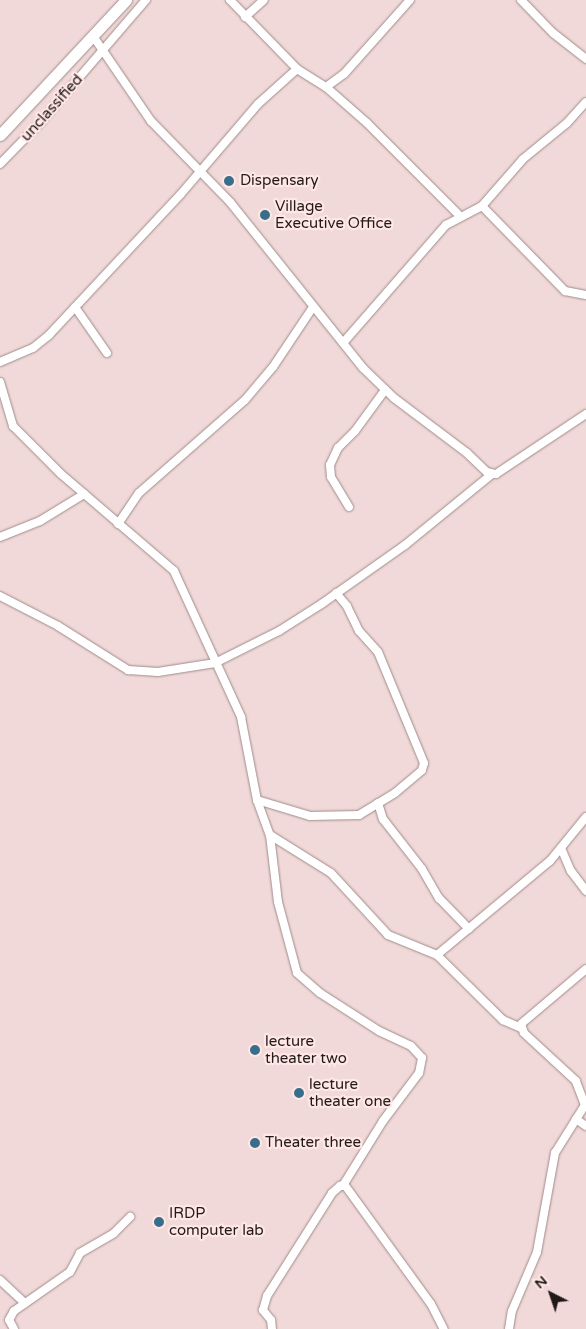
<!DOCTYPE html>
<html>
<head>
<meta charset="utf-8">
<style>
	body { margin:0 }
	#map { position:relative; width:586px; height:1329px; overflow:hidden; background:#f0d9d8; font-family:"Varela Round",sans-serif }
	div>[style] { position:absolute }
	.roads { filter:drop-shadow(0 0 1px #a08b8a) drop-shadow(0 0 1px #a08b8a) }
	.minor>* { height:8px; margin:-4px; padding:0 4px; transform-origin:4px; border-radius:4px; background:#fff }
	.highway>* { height:11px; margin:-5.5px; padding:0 5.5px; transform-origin:5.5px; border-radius:5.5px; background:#fff }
	.dots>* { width:14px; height:14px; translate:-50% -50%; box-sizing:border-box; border:2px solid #fee7e5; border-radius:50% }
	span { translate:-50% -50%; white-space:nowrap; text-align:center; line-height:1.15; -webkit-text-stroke:4.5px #fee7e5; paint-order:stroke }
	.street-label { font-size:15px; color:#221a19 }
	.poi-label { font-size:15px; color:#221a19 }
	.left { translate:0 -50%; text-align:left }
	.north { position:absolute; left:526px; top:1269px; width:50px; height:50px; -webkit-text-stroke:4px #fee7e5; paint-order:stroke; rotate:319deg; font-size:14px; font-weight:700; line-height:20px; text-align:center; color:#221a19 }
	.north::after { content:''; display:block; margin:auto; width:18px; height:22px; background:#221a19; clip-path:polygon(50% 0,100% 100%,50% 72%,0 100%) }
</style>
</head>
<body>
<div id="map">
	<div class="roads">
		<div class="minor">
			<div style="left:230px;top:0;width:96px;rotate:45.8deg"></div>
			<div style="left:521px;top:0;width:46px;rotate:45.9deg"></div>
			<div style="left:553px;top:33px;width:42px;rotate:38.2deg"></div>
			<div style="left:245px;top:17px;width:25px;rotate:-42deg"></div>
			<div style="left:93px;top:36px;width:103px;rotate:55.7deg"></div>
			<div style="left:151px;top:121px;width:113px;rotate:45.7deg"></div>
			<div style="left:230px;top:202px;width:213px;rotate:51.3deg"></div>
			<div style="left:363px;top:368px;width:43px;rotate:44.1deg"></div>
			<div style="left:394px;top:398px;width:91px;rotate:37deg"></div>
			<div style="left:467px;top:453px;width:28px;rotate:44deg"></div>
			<div style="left:487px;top:472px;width:9px;rotate:13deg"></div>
			<div style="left:496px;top:474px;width:108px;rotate:-33.7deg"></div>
			<div style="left:326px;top:87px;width:22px;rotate:-36deg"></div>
			<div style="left:344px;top:74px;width:99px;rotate:-48.3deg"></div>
			<div style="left:0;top:164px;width:59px;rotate:-45.7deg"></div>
			<div style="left:41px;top:122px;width:161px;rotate:-49.3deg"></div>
			<div style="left:482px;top:206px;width:119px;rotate:45.7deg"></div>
			<div style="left:565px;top:291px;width:21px;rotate:11deg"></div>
			<div style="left:75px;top:307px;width:56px;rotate:55.2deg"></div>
			<div style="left:343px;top:343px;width:157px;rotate:-48.9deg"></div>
			<div style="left:446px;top:225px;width:41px;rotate:-27.8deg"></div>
			<div style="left:482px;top:206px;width:62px;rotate:-48.9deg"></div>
			<div style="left:523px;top:159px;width:57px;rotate:-39.3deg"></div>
			<div style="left:567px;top:123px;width:28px;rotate:-48deg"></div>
			<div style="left:0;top:362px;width:36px;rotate:-23deg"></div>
			<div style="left:33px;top:348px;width:21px;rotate:-39deg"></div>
			<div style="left:49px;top:335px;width:192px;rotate:-46.9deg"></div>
			<div style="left:180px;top:195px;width:120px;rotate:-49.4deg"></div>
			<div style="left:258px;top:104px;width:52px;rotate:-41.9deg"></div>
			<div style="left:297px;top:69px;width:34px;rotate:32deg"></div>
			<div style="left:326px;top:87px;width:55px;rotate:41.3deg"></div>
			<div style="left:367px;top:123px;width:132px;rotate:45deg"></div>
			<div style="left:0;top:382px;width:46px;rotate:73.5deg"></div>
			<div style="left:13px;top:426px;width:68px;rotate:45deg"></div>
			<div style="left:61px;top:474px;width:149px;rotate:40.6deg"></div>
			<div style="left:174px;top:571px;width:161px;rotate:65.3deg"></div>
			<div style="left:241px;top:717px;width:85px;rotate:79.1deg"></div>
			<div style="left:257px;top:800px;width:37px;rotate:70deg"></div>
			<div style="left:270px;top:835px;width:67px;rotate:83.2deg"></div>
			<div style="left:278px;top:902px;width:73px;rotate:75deg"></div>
			<div style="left:297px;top:973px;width:30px;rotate:41deg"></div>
			<div style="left:320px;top:993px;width:70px;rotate:32.8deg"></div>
			<div style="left:379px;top:1031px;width:35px;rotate:25deg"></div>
			<div style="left:411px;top:1046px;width:16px;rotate:47deg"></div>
			<div style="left:422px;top:1058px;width:15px;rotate:101deg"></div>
			<div style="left:419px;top:1073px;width:60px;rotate:126.9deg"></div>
			<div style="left:383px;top:1121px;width:74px;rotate:121.8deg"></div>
			<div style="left:344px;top:1184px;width:148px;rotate:54.1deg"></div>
			<div style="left:431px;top:1304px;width:28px;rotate:63deg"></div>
			<div style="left:349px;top:507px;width:35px;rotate:-121deg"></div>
			<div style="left:331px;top:477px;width:12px;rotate:-95deg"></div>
			<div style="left:330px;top:465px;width:19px;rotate:-65deg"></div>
			<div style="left:338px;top:448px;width:24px;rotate:-45deg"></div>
			<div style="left:355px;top:431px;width:51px;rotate:-53.8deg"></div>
			<div style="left:118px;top:524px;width:37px;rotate:-56deg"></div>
			<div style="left:139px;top:493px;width:141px;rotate:-41.3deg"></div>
			<div style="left:245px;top:400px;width:43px;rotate:-49.7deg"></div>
			<div style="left:273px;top:367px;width:72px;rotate:-56.3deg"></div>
			<div style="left:0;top:537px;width:43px;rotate:-21.8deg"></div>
			<div style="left:40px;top:521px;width:52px;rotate:-31.5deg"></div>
			<div style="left:0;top:596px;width:65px;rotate:27.3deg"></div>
			<div style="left:58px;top:626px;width:83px;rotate:32.2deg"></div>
			<div style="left:128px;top:670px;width:30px;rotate:4deg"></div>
			<div style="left:158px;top:672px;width:58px;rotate:-9deg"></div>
			<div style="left:215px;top:663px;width:72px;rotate:-26.6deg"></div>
			<div style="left:279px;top:631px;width:52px;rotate:-32.5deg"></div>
			<div style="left:323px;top:603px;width:100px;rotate:-35.3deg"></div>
			<div style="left:405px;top:545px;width:112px;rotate:-39.2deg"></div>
			<div style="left:257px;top:800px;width:55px;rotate:16.8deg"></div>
			<div style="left:310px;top:816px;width:49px;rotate:-1.2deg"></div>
			<div style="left:359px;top:815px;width:42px;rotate:-31.4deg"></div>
			<div style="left:395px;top:793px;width:35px;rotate:-40deg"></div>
			<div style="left:422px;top:770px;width:7px;rotate:-74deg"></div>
			<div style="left:424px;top:763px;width:120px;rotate:-112.5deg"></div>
			<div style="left:378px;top:652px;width:28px;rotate:-132deg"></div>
			<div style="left:359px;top:631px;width:28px;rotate:-116deg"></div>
			<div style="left:347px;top:606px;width:17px;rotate:-130deg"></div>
			<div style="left:378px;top:803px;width:17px;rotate:73deg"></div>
			<div style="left:383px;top:819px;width:63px;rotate:52deg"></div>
			<div style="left:422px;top:869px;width:34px;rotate:60deg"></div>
			<div style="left:439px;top:898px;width:43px;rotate:45.9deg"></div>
			<div style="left:270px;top:835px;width:72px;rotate:31.9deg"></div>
			<div style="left:331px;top:873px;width:84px;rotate:47.4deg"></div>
			<div style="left:388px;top:935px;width:53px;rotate:22.2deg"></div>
			<div style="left:437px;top:955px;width:93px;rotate:44.6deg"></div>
			<div style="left:503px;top:1020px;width:20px;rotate:24deg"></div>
			<div style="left:561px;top:848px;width:25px;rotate:67deg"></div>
			<div style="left:571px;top:871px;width:25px;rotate:53deg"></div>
			<div style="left:437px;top:955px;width:147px;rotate:-39.8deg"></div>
			<div style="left:550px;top:861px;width:57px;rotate:-50.7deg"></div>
			<div style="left:576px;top:1119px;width:12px;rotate:35deg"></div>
			<div style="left:0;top:1280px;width:34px;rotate:43deg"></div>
			<div style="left:14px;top:1329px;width:10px;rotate:-119deg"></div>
			<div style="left:9px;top:1320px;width:10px;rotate:-61deg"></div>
			<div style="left:14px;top:1311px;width:68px;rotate:-34.9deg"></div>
			<div style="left:70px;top:1272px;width:21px;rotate:-62deg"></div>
			<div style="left:80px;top:1253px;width:39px;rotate:-30deg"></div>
			<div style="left:114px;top:1233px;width:23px;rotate:-45deg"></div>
			<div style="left:272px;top:1329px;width:9px;rotate:-96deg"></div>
			<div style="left:271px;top:1320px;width:13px;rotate:-129deg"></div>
			<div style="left:263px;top:1310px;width:15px;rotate:-74deg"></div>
			<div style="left:267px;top:1296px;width:122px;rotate:-57.7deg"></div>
			<div style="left:332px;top:1193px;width:11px;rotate:-41deg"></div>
			<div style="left:340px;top:1186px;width:5px"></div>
			<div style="left:509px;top:1329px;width:18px;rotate:-81deg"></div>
			<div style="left:512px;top:1311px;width:64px;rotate:-67deg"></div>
			<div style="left:537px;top:1252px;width:101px;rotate:-79.7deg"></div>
			<div style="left:555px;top:1153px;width:57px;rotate:-58deg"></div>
			<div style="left:585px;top:1105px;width:26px;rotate:-111deg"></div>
			<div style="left:576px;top:1081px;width:71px;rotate:-137.3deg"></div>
			<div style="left:524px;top:1033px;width:9px;rotate:-108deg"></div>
			<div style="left:521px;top:1024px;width:85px;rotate:-40.2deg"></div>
		</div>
		<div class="highway">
			<div style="left:0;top:135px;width:185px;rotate:-47deg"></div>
		</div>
	</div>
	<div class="dots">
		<div style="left:229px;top:181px;background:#396e8a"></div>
		<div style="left:265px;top:215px;background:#396e8a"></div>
		<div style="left:255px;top:1050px;background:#396e8a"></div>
		<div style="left:299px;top:1093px;background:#396e8a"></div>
		<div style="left:255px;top:1143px;background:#396e8a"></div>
		<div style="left:159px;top:1222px;background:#396e8a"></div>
	</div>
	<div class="street-label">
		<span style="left:52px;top:108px;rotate:-48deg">unclassified</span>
	</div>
	<div class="poi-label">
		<span class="left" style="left:240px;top:181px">Dispensary</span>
		<span class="left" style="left:275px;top:215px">Village<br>Executive Office</span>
		<span class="left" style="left:265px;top:1050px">lecture<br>theater two</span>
		<span class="left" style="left:309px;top:1093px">lecture<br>theater one</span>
		<span class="left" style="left:265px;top:1143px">Theater three</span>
		<span class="left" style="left:169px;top:1222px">IRDP<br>computer lab</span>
	</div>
	<div class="north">N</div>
</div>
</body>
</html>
